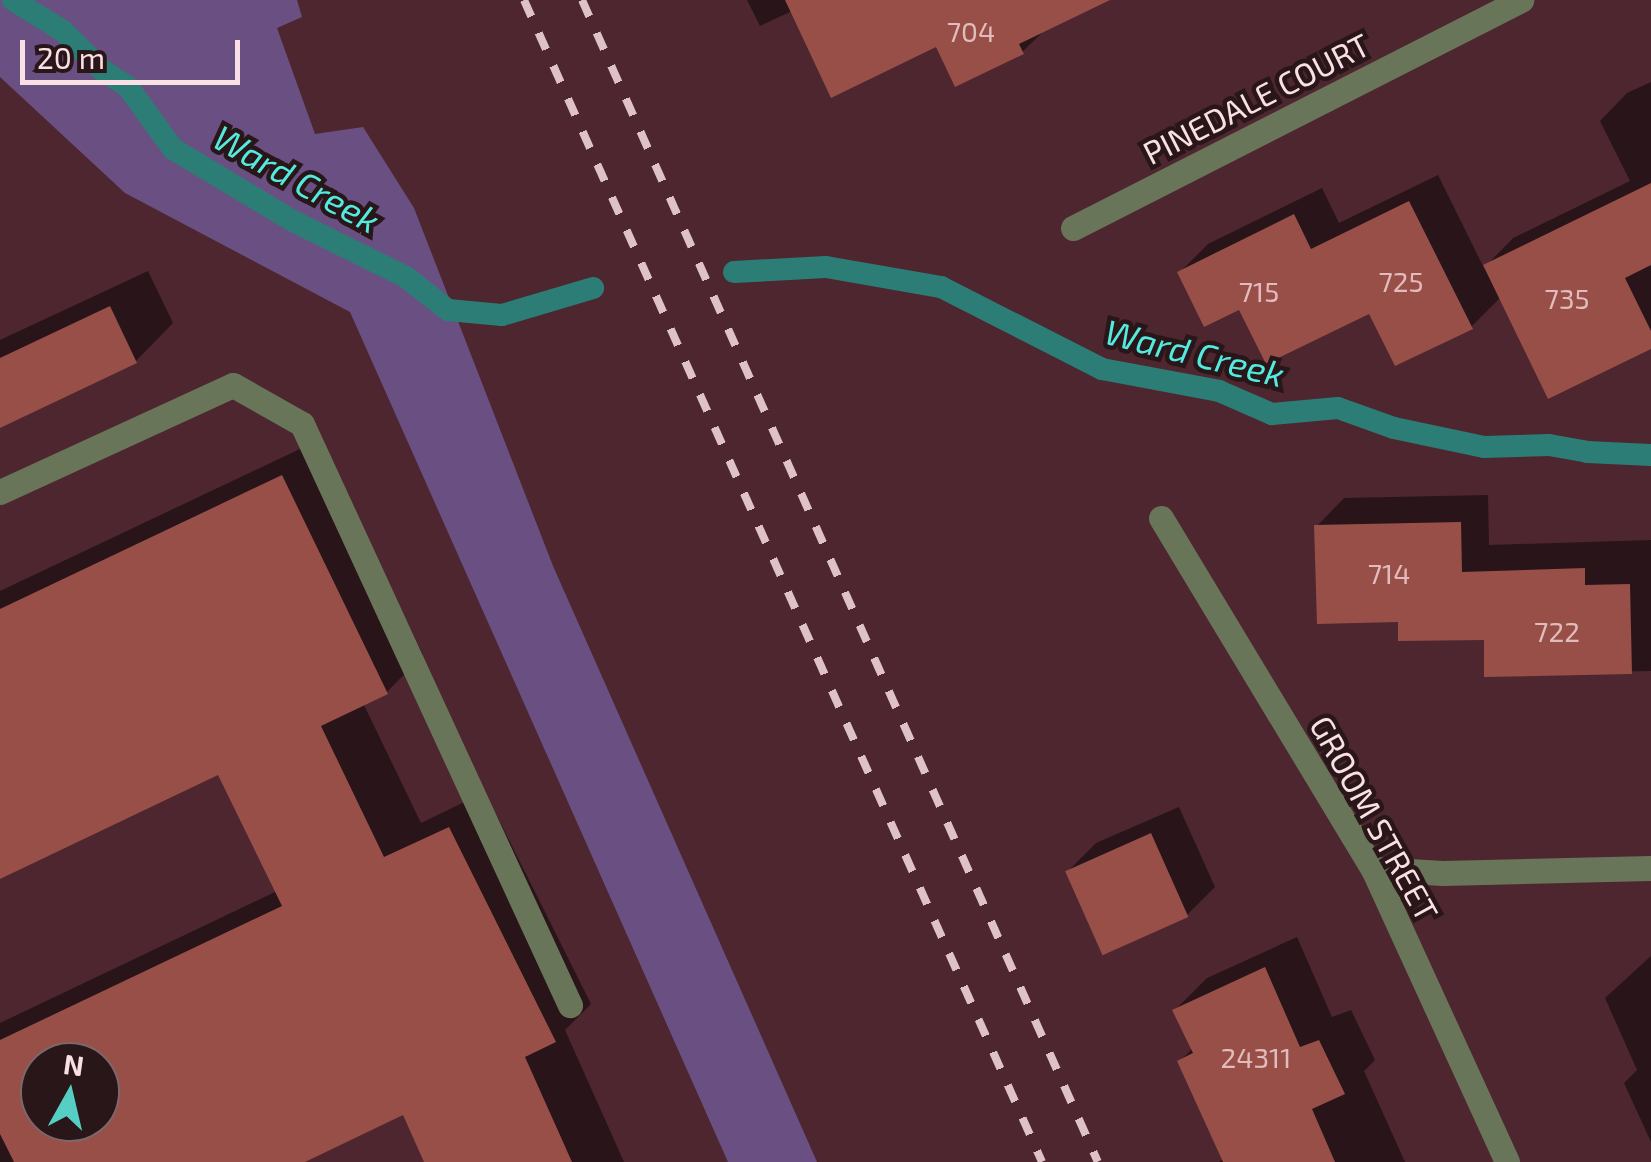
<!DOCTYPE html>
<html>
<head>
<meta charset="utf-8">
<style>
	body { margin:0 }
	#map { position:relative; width:1651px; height:1162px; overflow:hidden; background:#4d262f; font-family:"Exo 2",sans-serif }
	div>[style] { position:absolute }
	.green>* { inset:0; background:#6a5082 }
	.shadow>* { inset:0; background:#0007 }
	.stream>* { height:22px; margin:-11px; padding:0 11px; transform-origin:11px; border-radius:11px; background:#2c7d76 }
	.building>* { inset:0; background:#984f48; transform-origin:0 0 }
	.minor>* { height:25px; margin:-12.5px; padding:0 12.5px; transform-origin:12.5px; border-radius:12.5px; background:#697559 }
	.rail>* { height:8px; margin-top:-4px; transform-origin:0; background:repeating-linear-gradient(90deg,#dec2c7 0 18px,transparent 0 36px) }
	span { translate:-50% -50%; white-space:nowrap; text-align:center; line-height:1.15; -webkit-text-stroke:9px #281619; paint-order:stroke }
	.number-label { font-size:28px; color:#e2bcbd }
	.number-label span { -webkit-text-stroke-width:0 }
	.street-label { font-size:32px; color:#fae0e4 }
	.water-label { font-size:35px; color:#54ebde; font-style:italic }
	.north { position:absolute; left:20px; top:1042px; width:100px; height:100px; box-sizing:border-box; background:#281619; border:2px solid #7c676a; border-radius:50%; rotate:8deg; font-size:28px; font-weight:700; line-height:40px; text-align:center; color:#fae0e4 }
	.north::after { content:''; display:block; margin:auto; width:35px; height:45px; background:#56cec3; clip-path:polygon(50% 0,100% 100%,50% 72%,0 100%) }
	.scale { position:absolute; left:20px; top:40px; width:220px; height:45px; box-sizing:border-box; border:5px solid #fae0e4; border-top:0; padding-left:12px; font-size:30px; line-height:35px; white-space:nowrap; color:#fae0e4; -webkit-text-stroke:8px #281619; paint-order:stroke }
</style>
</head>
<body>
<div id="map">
	<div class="green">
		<div style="clip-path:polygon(0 0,297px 0,302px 17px,277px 28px,315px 134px,363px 127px,414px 208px,553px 566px,817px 1162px,728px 1162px,350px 312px,125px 193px,0 77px)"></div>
	</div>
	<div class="shadow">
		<div style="clip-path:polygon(747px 0,1104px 0,1048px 27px,1022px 52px,937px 44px,792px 11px,760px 26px)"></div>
		<div style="clip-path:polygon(1651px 82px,1651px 346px,1501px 297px,1471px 327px,1370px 311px,1241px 307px,1180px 272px,1208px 244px,1322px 188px,1339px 223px,1438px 175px,1484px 268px,1513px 238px,1630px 181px,1600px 121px,1627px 93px)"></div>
		<div style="clip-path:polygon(148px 271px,173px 323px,136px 361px,0 425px,0 340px)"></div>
		<div style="clip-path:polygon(evenodd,319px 440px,423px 655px,387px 692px,363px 703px,421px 823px,485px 792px,591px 1004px,565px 1030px,624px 1162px,427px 1162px,404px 1112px,299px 1162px,0 1162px,0 1023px,277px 891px,219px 772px,0 876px,0 591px,319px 440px,40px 1062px,100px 1062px,100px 1122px,40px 1122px,40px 1062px)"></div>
		<div style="clip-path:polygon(1488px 495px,1489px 545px,1651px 540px,1651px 671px,1487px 674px,1486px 638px,1401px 619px,1317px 526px,1344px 498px)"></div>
		<div style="clip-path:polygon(1179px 807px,1215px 887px,1187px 915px,1068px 871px,1096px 843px)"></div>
		<div style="clip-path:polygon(1297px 937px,1332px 1017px,1351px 1010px,1375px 1060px,1364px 1071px,1405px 1162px,1219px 1162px,1224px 1158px,1180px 1061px,1193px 1048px,1175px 1010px,1207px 978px)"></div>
		<div style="clip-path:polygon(1651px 956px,1651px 1142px,1624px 1083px,1637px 1070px,1605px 998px)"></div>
	</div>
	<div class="stream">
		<div style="left:13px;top:0;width:59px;rotate:31.8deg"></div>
		<div style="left:63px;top:31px;width:55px;rotate:45deg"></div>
		<div style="left:102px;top:70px;width:31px;rotate:33deg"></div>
		<div style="left:128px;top:87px;width:77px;rotate:54deg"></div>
		<div style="left:173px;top:149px;width:138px;rotate:31deg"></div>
		<div style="left:291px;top:220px;width:128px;rotate:26.4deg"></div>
		<div style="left:406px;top:277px;width:53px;rotate:38.2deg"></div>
		<div style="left:448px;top:310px;width:54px;rotate:5.3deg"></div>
		<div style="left:502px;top:315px;width:95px;rotate:-16.5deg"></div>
		<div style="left:734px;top:272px;width:92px;rotate:-3.1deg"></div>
		<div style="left:826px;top:267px;width:117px;rotate:9.9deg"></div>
		<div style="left:941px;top:287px;width:181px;rotate:27deg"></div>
		<div style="left:1102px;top:369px;width:119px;rotate:10.6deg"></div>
		<div style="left:1219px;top:391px;width:58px;rotate:23.5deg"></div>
		<div style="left:1272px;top:414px;width:66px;rotate:-5.2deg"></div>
		<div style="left:1338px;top:408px;width:59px;rotate:19.7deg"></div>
		<div style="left:1394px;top:428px;width:92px;rotate:11.9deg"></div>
		<div style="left:1484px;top:447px;width:65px;rotate:-1.8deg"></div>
		<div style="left:1549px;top:445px;width:39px;rotate:10deg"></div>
		<div style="left:1587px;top:452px;width:64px;rotate:2.7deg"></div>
	</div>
	<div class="building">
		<div style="clip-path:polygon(785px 0,1110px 0,1019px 44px,1024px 54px,955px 87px,936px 47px,831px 98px)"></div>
		<div style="clip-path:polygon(1651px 183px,1651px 265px,1625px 278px,1651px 331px,1651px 349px,1548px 399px,1483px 265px)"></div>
		<div style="clip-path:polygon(1409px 201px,1473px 329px,1395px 366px,1369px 314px,1266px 364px,1239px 310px,1204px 327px,1177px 272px,1294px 214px,1311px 249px)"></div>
		<div style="clip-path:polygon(110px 306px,137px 363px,0 428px,0 358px)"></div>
		<div style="clip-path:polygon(evenodd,282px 475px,388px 694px,321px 726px,384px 857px,449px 827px,556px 1042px,525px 1057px,572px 1162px,424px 1162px,403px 1115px,305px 1162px,14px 1162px,0 1134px,0 1040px,282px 906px,218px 775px,0 879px,0 609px,282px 475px,40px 1062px,100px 1062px,100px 1122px,40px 1122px,40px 1062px)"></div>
		<div style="clip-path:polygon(1461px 522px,1462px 572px,1585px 568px,1585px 585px,1630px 584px,1632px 674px,1484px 677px,1484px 640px,1398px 641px,1398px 622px,1317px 624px,1314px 525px)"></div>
		<div style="left:1151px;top:833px;width:92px;height:94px;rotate:66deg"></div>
		<div style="clip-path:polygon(1265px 967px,1300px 1047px,1319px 1040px,1345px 1094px,1312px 1109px,1335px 1162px,1223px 1162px,1177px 1061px,1193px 1053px,1172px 1010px)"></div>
	</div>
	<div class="minor">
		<div style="left:1073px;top:228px;width:503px;rotate:-26.97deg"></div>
		<div style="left:0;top:492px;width:256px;rotate:-24.7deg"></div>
		<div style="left:233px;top:385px;width:79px;rotate:29.5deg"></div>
		<div style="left:302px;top:424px;width:640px;rotate:65.24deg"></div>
		<div style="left:1161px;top:518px;width:410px;rotate:58.9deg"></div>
		<div style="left:1373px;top:869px;width:322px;rotate:65.4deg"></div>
		<div style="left:1373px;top:869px;width:70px;rotate:3.3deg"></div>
		<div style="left:1443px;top:873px;width:208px;rotate:-1.4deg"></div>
	</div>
	<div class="rail">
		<div style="left:524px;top:0;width:1272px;rotate:65.97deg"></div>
		<div style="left:582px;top:0;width:1271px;rotate:66.06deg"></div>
	</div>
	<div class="number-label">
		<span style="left:971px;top:31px">704</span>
		<span style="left:1401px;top:281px">725</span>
		<span style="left:1259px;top:291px">715</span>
		<span style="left:1567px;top:298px">735</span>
		<span style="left:1389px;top:573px">714</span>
		<span style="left:1557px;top:631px">722</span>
		<span style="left:1256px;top:1057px">24311</span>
	</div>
	<div class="street-label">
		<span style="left:1256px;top:98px;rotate:-27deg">PINEDALE COURT</span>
		<span style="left:1375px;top:818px;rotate:61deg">GROOM STREET</span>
	</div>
	<div class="water-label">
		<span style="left:297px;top:178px;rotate:29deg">Ward Creek</span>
		<span style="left:1195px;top:352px;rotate:14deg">Ward Creek</span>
	</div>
	<div class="north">N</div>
	<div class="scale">20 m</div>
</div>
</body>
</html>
